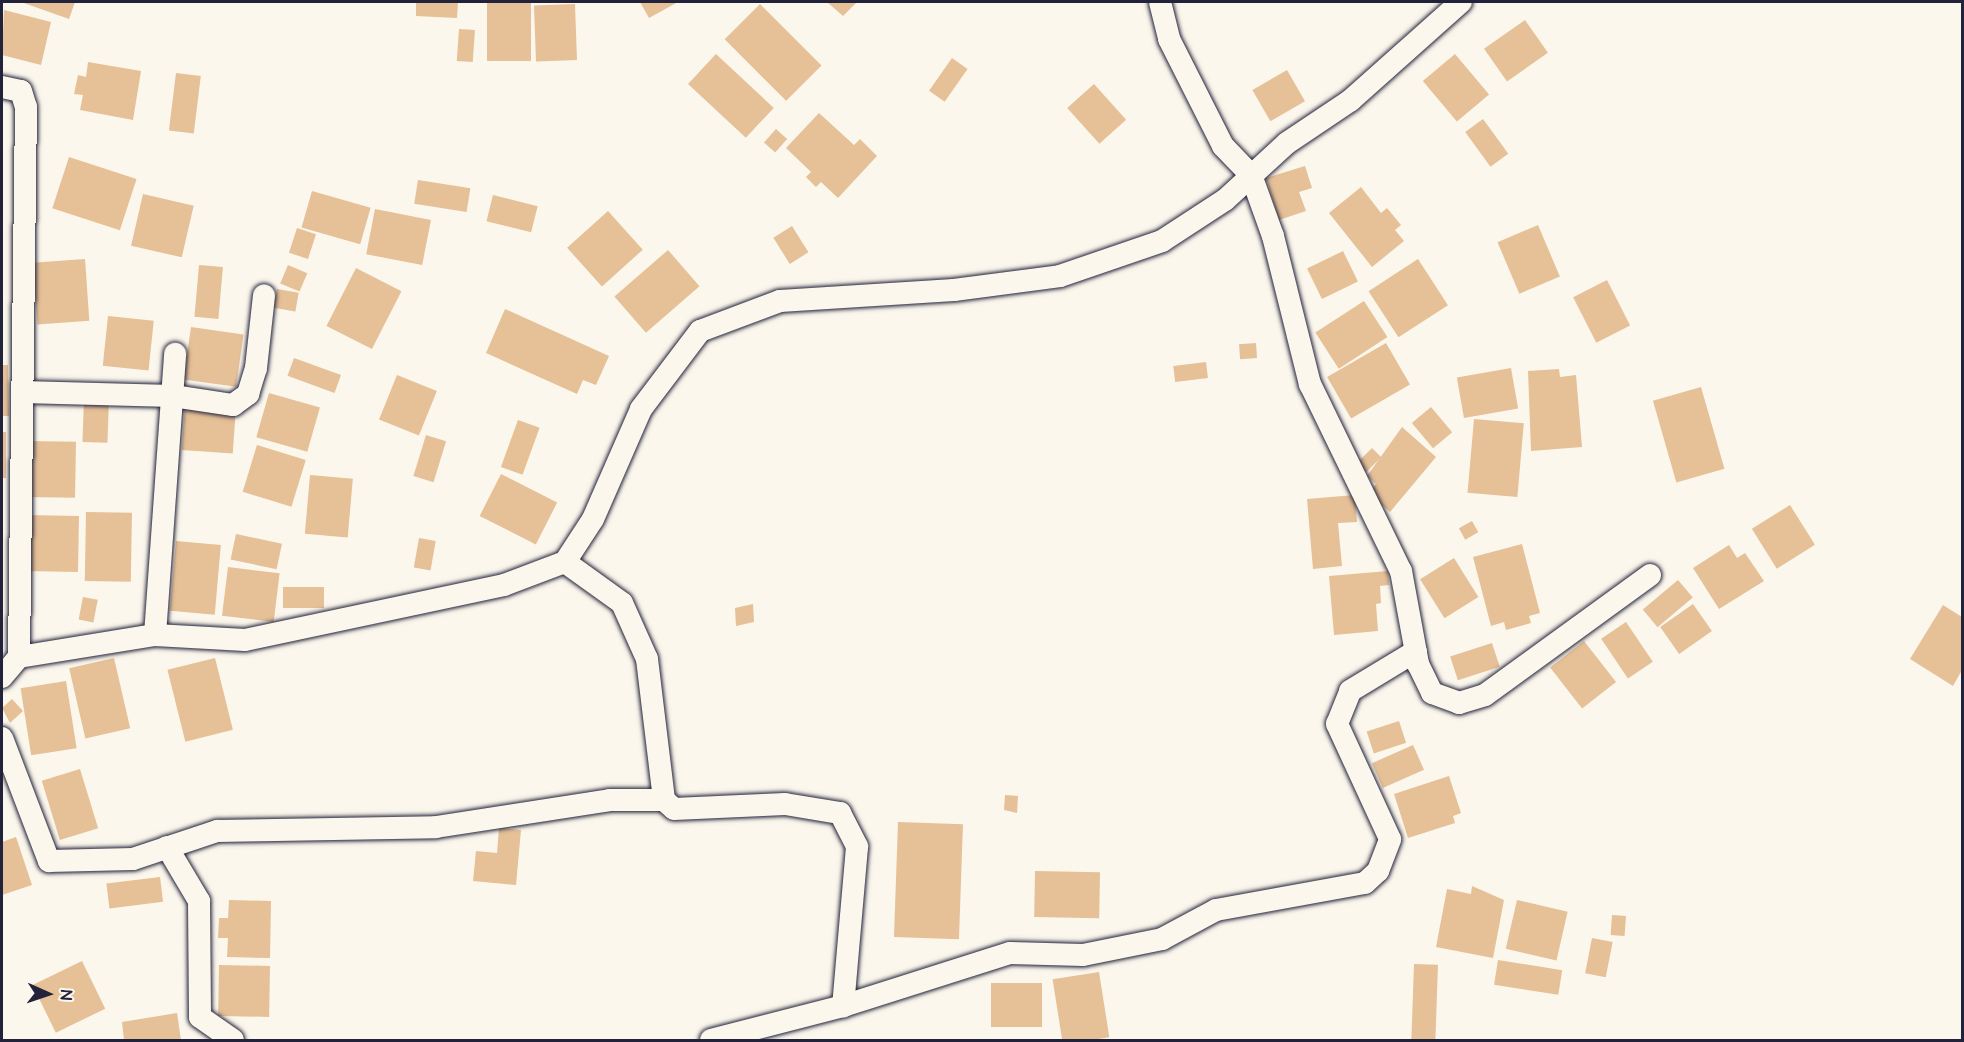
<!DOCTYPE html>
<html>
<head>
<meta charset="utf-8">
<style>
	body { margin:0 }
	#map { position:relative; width:1964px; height:1042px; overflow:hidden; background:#fbf7ec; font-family:"Architects Daughter",sans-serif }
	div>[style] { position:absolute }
	.building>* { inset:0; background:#e6c097; transform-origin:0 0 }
	.roads { filter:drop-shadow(0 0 2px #22223b) drop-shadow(0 0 2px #22223b) }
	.minor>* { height:22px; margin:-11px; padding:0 11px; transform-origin:11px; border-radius:11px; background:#fbf7ec }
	span { translate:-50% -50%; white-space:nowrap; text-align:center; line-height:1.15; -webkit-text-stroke:4.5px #fbf7ec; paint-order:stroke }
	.frame { position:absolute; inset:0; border:3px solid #22223b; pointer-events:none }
	.north { position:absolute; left:18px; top:964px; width:60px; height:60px; -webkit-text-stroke:4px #fbf7ec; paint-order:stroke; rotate:93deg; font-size:16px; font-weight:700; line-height:24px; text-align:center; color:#22223b }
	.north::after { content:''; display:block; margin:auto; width:21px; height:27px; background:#22223b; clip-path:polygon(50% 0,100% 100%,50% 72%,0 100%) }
</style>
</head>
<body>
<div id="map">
	<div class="building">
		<div style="clip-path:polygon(21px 2px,75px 2px,69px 19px)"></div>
		<div style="clip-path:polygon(416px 2px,458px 2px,457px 18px,416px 16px)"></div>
		<div style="left:487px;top:2px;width:44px;height:59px"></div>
		<div style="clip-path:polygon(640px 2px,678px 2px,649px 18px)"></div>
		<div style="clip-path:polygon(827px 2px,857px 2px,843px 16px)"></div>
		<div style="left:575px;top:4px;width:56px;height:41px;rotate:88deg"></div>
		<div style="left:760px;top:4px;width:87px;height:50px;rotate:45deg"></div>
		<div style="clip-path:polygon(4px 10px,51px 22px,41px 65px,2px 55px)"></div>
		<div style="left:1525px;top:20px;width:40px;height:50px;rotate:55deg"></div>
		<div style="left:459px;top:29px;width:16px;height:32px;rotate:4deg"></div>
		<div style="left:716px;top:54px;width:79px;height:41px;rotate:43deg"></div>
		<div style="left:1455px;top:54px;width:53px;height:42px;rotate:50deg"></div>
		<div style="left:952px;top:58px;width:19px;height:40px;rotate:35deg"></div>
		<div style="clip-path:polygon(88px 62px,141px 71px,133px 120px,80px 110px,83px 95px,74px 94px,78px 75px,86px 77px)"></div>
		<div style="left:1287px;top:70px;width:36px;height:40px;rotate:60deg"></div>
		<div style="left:176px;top:73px;width:25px;height:58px;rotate:7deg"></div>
		<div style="left:1094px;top:84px;width:48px;height:36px;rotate:48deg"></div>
		<div style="clip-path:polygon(819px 113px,854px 145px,860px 139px,877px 156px,838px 198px,821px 182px,816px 187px,806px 177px,811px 172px,786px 148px)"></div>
		<div style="left:1483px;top:119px;width:43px;height:22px;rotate:54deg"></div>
		<div style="left:776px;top:129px;width:15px;height:18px;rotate:42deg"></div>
		<div style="left:69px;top:157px;width:71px;height:54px;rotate:18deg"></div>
		<div style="clip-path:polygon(1305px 166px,1312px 188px,1299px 192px,1306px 211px,1279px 220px,1266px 178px)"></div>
		<div style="left:418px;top:180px;width:53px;height:24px;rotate:9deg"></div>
		<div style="clip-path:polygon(1361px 187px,1381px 213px,1387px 208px,1401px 225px,1395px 230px,1404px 241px,1372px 267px,1329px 213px)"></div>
		<div style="left:312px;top:191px;width:61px;height:38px;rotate:16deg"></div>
		<div style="left:143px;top:194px;width:52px;height:53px;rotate:13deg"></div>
		<div style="left:493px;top:195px;width:46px;height:27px;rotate:14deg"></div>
		<div style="left:375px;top:209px;width:57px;height:46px;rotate:11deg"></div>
		<div style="left:608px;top:211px;width:52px;height:55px;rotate:48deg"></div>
		<div style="left:1538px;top:225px;width:56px;height:44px;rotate:67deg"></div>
		<div style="left:792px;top:226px;width:31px;height:22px;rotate:58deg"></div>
		<div style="left:297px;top:228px;width:20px;height:26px;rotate:18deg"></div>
		<div style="left:668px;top:250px;width:48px;height:71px;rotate:49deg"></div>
		<div style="left:1343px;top:251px;width:34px;height:40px;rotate:64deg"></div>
		<div style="left:85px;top:259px;width:62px;height:52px;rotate:86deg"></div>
		<div style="left:1418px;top:259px;width:55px;height:59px;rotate:57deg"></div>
		<div style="left:199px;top:265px;width:24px;height:52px;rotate:5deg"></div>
		<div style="left:288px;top:265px;width:21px;height:20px;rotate:23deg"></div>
		<div style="left:356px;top:268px;width:51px;height:65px;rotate:27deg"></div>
		<div style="left:1607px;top:280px;width:51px;height:38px;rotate:63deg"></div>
		<div style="left:277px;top:289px;width:22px;height:19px;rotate:10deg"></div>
		<div style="left:1364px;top:301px;width:43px;height:58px;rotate:57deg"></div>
		<div style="clip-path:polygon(505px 309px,609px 356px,596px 385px,583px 380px,577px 394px,486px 353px)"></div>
		<div style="left:108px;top:316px;width:46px;height:50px;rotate:6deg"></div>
		<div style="left:191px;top:327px;width:53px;height:53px;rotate:8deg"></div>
		<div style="left:1256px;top:343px;width:15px;height:17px;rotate:86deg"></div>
		<div style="left:1386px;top:343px;width:48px;height:68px;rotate:60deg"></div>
		<div style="left:294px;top:358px;width:50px;height:19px;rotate:20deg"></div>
		<div style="left:1206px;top:362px;width:16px;height:33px;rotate:83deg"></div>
		<div style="clip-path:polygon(2px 365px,8px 365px,9px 416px,2px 416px)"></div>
		<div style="left:1511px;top:368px;width:41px;height:55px;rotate:80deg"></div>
		<div style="clip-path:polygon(1559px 369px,1560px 377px,1576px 375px,1582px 447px,1531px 451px,1528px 371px)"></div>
		<div style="left:397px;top:375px;width:43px;height:48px;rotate:22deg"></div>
		<div style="left:1701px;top:387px;width:85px;height:50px;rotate:74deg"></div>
		<div style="left:269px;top:393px;width:53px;height:46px;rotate:16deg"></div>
		<div style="left:84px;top:398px;width:25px;height:44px;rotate:2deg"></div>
		<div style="left:185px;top:405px;width:51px;height:45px;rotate:4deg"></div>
		<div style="left:1431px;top:407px;width:33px;height:25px;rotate:50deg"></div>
		<div style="left:1474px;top:419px;width:50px;height:74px;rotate:5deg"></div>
		<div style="left:518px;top:420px;width:23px;height:50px;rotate:20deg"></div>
		<div style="clip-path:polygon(1402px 427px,1436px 457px,1390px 512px,1368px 493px,1376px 484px,1367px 476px)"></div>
		<div style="left:2px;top:432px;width:4px;height:46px"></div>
		<div style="left:426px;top:435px;width:21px;height:43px;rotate:17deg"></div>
		<div style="left:27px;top:441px;width:49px;height:56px;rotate:1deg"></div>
		<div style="left:257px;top:445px;width:51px;height:49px;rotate:17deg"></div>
		<div style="left:1372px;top:448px;width:13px;height:21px;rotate:45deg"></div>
		<div style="left:501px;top:474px;width:63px;height:47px;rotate:27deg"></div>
		<div style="left:310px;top:475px;width:43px;height:59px;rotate:5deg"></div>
		<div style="clip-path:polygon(1355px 495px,1357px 522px,1338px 523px,1342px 566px,1313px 569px,1307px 499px)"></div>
		<div style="left:1790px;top:505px;width:47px;height:45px;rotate:58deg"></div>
		<div style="left:86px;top:512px;width:46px;height:69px;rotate:1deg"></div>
		<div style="left:25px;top:515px;width:54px;height:56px;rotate:1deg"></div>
		<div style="left:1472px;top:521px;width:13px;height:15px;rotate:61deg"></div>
		<div style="left:236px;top:534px;width:47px;height:26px;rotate:12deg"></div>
		<div style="left:419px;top:538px;width:17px;height:30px;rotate:10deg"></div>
		<div style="left:176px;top:541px;width:45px;height:70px;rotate:5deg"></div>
		<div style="clip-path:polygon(1522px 544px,1540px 613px,1529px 616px,1531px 623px,1506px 630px,1504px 622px,1491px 626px,1473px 557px)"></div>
		<div style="clip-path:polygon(1729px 545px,1737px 558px,1745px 553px,1764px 581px,1719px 609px,1693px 568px)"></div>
		<div style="left:1454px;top:558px;width:46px;height:40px;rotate:58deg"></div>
		<div style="left:228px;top:567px;width:52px;height:49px;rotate:7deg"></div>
		<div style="clip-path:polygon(1388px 571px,1389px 585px,1380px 586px,1381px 603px,1376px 604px,1378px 631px,1334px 635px,1329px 576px)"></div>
		<div style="left:1678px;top:580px;width:23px;height:46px;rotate:50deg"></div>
		<div style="left:283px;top:587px;width:41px;height:21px"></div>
		<div style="left:83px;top:597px;width:15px;height:23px;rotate:11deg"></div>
		<div style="clip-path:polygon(753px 604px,754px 622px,736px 626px,735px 608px)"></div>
		<div style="left:1693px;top:604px;width:33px;height:40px;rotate:55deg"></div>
		<div style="clip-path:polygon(1943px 605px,1962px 617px,1962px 670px,1953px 686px,1910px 659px)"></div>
		<div style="left:1626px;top:622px;width:48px;height:30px;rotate:56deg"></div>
		<div style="left:1584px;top:641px;width:52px;height:43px;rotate:52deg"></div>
		<div style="left:1492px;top:643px;width:25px;height:44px;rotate:72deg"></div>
		<div style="left:114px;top:658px;width:72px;height:46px;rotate:77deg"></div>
		<div style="left:215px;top:658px;width:74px;height:49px;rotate:76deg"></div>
		<div style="left:66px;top:681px;width:68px;height:46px;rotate:81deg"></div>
		<div style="clip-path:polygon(12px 699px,23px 711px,10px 723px,2px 708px)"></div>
		<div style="left:1399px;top:721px;width:23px;height:34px;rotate:72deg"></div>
		<div style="left:1413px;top:745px;width:27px;height:45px;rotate:66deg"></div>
		<div style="left:80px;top:769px;width:62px;height:40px;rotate:73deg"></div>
		<div style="clip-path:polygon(1449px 776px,1461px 813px,1453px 816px,1455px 823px,1408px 838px,1394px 794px)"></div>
		<div style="clip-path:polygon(1005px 795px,1018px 796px,1017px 813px,1004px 810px)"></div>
		<div style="left:898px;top:822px;width:65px;height:115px;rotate:2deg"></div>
		<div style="clip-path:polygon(499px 828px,521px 830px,516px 885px,473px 881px,476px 851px,497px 853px)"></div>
		<div style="clip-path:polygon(16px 837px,32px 885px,2px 895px,2px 842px)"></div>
		<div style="left:1035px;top:871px;width:65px;height:46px;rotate:1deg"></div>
		<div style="left:160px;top:877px;width:25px;height:54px;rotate:83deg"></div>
		<div style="clip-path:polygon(1472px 886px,1504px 900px,1493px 958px,1436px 947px,1447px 889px,1471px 894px)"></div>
		<div style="clip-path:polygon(229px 900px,271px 901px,270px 958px,227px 957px,228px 938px,218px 938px,219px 918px,228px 918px)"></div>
		<div style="left:1517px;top:900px;width:52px;height:50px;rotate:13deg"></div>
		<div style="left:1612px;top:915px;width:14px;height:20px;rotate:4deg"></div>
		<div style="left:1592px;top:938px;width:21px;height:36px;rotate:11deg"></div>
		<div style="left:1498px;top:960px;width:65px;height:25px;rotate:9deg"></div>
		<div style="left:82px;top:961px;width:53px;height:55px;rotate:64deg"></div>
		<div style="left:1414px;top:964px;width:24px;height:76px;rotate:2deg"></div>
		<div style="left:219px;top:965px;width:51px;height:51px;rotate:1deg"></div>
		<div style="left:1099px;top:972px;width:66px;height:47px;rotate:81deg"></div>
		<div style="left:991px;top:983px;width:51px;height:44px"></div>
		<div style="clip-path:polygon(177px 1013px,181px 1040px,124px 1040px,122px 1022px)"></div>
	</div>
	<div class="roads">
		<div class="minor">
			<div style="left:1160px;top:2px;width:38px;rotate:76deg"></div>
			<div style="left:1169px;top:39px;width:120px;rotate:63.2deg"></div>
			<div style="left:1223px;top:146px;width:40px;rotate:46deg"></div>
			<div style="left:1251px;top:175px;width:65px;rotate:70.2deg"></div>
			<div style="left:1273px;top:236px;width:153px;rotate:76deg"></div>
			<div style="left:1310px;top:384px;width:208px;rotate:64.1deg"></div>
			<div style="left:1401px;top:571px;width:95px;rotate:79.6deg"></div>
			<div style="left:1418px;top:664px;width:32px;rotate:64deg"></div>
			<div style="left:1432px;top:693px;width:29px;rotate:20deg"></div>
			<div style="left:1459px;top:703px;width:27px;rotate:-17deg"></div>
			<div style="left:1485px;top:695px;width:204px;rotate:-36deg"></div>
			<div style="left:2px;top:87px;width:19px;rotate:12deg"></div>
			<div style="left:21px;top:91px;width:17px;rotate:73deg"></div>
			<div style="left:26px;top:107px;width:550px;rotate:90.73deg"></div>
			<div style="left:22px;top:392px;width:151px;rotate:1.5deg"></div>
			<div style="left:173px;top:396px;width:61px;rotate:8.5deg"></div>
			<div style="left:233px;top:405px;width:19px;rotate:-36deg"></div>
			<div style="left:248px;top:394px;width:27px;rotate:-73deg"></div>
			<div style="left:256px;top:368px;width:73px;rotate:-83.7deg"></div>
			<div style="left:565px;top:562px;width:70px;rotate:35.7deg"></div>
			<div style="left:622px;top:603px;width:61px;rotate:65.9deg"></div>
			<div style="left:647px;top:659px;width:142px;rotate:83.1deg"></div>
			<div style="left:664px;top:800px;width:13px;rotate:42deg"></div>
			<div style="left:674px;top:809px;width:111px;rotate:-2.6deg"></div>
			<div style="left:785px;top:804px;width:56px;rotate:9.3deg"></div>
			<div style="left:840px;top:813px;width:38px;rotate:63deg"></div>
			<div style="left:857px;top:847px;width:160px;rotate:95deg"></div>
			<div style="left:155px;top:635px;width:282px;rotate:-85.9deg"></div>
			<div style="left:2px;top:677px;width:26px;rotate:-50deg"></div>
			<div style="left:19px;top:657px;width:138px;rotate:-9.2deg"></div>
			<div style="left:155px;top:635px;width:90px;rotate:3.2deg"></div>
			<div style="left:245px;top:640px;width:265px;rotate:-12deg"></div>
			<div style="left:504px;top:585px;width:65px;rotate:-20.7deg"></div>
			<div style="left:565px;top:562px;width:51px;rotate:-56.9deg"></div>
			<div style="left:593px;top:519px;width:120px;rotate:-66.4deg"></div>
			<div style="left:641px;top:409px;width:98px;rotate:-52.9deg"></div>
			<div style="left:700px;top:331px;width:85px;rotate:-20.6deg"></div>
			<div style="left:780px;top:301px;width:174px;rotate:-3.6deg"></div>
			<div style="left:954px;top:290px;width:107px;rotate:-7.5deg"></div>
			<div style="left:1060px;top:276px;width:108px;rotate:-18.9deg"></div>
			<div style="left:1162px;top:241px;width:75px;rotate:-33.1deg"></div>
			<div style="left:1225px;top:200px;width:84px;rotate:-42.6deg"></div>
			<div style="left:1287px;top:143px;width:77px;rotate:-33.9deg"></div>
			<div style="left:1351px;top:100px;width:147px;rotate:-41.7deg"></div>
			<div style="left:2px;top:738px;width:132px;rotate:69.1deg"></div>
			<div style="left:49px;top:861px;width:84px;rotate:-1.4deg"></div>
			<div style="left:133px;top:859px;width:89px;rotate:-18.4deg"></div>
			<div style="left:217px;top:831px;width:219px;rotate:-1deg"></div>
			<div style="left:436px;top:827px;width:176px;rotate:-8.8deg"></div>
			<div style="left:610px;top:800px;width:54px"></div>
			<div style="left:167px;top:847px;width:63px;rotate:59.3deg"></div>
			<div style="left:199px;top:901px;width:116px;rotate:89.5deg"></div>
			<div style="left:200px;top:1017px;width:40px;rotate:34.9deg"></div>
			<div style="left:711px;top:1040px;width:136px;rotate:-14.4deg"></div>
			<div style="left:843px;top:1006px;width:175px;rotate:-17.6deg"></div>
			<div style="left:1010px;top:953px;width:73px;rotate:1.6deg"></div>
			<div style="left:1083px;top:955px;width:81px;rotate:-11.4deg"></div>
			<div style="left:1162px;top:939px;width:61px;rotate:-28.2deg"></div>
			<div style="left:1216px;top:910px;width:151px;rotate:-10.3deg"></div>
			<div style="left:1365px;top:883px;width:18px;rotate:-43deg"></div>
			<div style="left:1378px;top:871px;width:34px;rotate:-69deg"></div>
			<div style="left:1390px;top:839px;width:127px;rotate:-114.7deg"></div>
			<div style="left:1337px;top:724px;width:35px;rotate:-68deg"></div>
			<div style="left:1350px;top:691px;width:77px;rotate:-31.2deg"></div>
		</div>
	</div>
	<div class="frame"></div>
	<div class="north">N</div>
</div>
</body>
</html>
